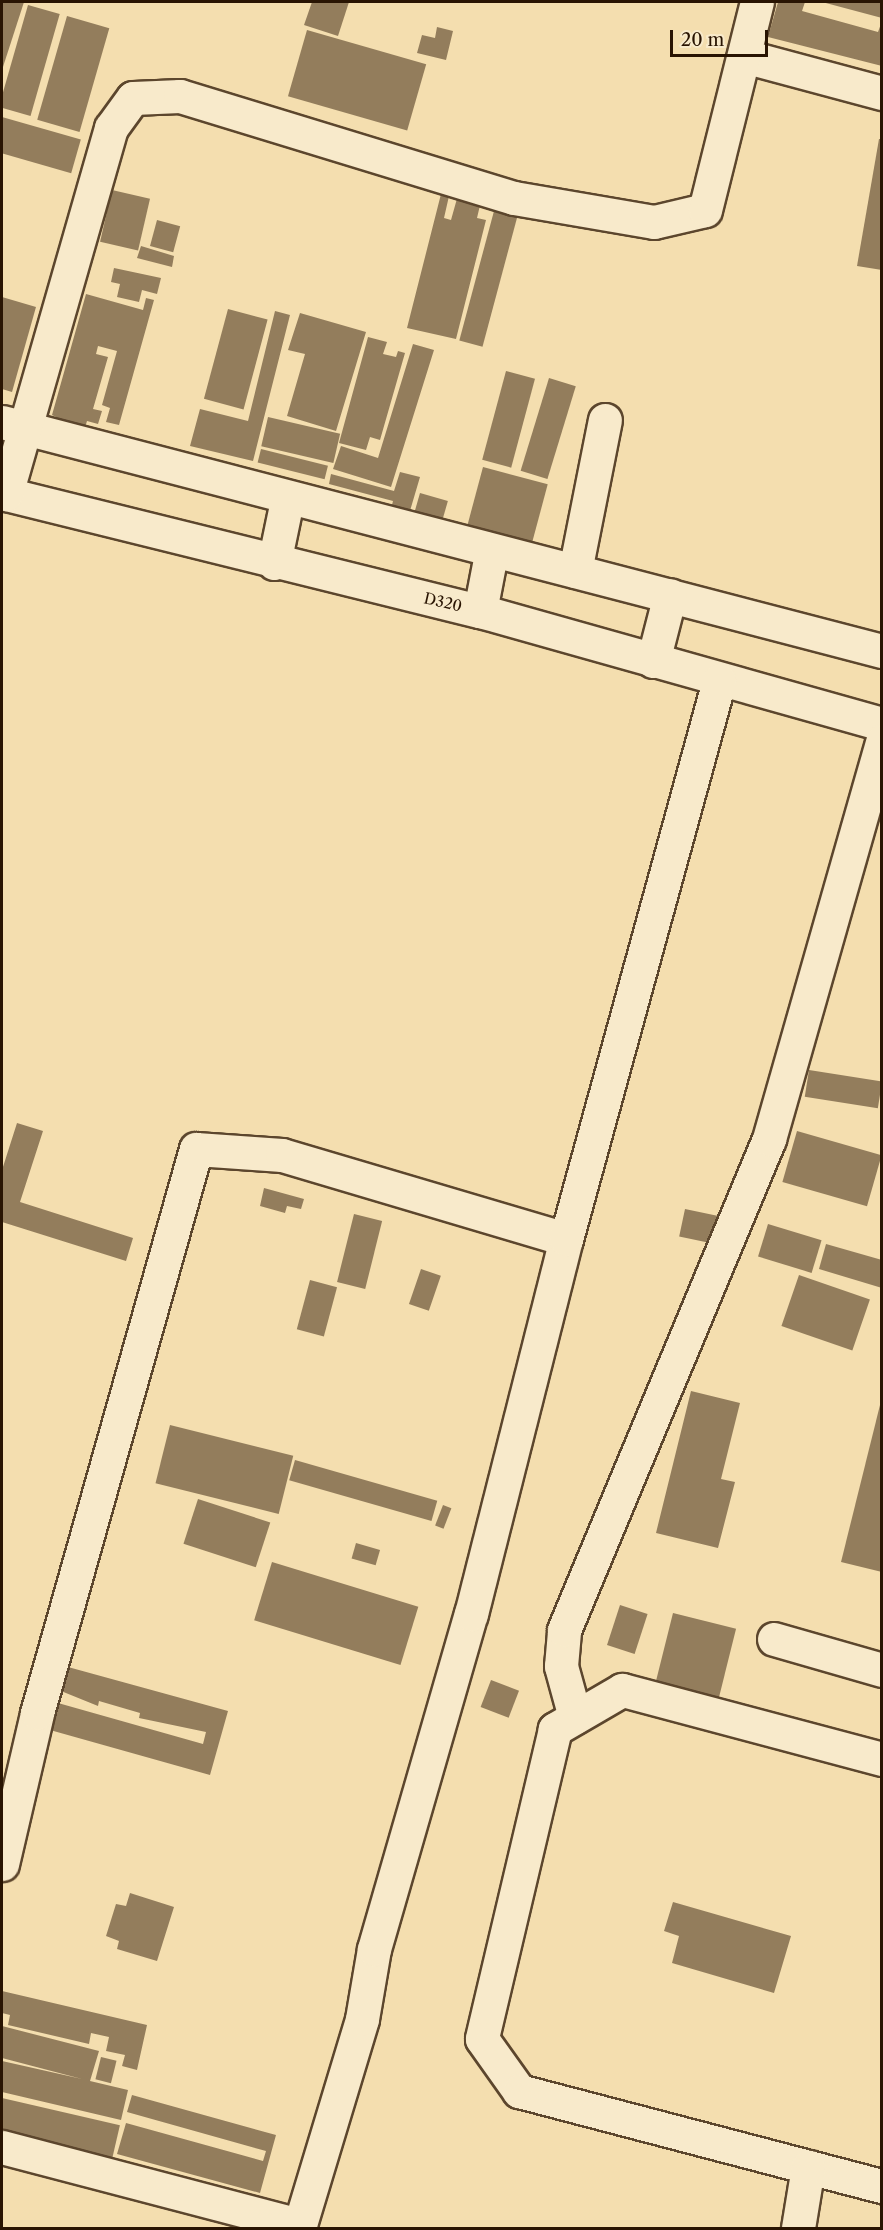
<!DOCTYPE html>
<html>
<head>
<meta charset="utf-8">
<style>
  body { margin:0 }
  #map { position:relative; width:883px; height:2230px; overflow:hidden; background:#f4deaf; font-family:"Libre Caslon Text",serif }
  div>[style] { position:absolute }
  .building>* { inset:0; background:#937d5c; transform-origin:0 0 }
  .roads { filter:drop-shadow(2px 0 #5c462d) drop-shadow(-2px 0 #5c462d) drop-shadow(0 2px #5c462d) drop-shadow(0 -2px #5c462d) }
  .minor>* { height:33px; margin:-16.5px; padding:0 16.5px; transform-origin:16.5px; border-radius:16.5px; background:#f8eacb }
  span { translate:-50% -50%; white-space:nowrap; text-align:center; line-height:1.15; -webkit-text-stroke:6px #f8eacb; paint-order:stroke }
  .street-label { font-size:15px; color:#291402 }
  .frame { position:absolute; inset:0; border:3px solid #291402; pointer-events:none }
  .scale { position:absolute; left:670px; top:30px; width:98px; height:27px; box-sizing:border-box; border:3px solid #291402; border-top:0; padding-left:8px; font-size:18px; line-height:21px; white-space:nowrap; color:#291402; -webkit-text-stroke:4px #f8eacb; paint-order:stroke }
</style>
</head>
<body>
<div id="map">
  <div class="building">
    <div style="clip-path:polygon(2px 2px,24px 2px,2px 70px)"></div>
    <div style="clip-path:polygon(312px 2px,349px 2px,338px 36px,304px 25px)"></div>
    <div style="clip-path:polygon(778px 2px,805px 2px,802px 11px,878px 32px,882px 21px,882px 66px,768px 37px)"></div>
    <div style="clip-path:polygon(822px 2px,882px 2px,882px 18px)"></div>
    <div style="left:28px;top:5px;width:33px;height:106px;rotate:16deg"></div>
    <div style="left:67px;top:16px;width:44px;height:108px;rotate:16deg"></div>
    <div style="clip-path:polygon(437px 27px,453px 31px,446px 60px,417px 53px,422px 35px,435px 38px)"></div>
    <div style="left:307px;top:30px;width:124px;height:69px;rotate:16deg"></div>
    <div style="left:2px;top:117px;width:82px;height:35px;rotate:16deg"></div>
    <div style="clip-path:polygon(879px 139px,882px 139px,882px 270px,857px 266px)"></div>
    <div style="left:112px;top:190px;width:39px;height:53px;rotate:13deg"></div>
    <div style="clip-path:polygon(441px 194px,449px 196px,444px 218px,451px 220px,458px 195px,481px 201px,477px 218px,486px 220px,456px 339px,407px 328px)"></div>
    <div style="left:494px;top:211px;width:24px;height:134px;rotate:15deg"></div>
    <div style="left:157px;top:220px;width:24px;height:27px;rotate:15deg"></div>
    <div style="clip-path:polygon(141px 246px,174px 256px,172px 267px,137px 258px)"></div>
    <div style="clip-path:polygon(114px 268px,161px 278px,157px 294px,142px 290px,139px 302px,117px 297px,120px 284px,111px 282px)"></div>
    <div style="clip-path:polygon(86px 294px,143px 310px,146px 298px,154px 300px,119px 425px,106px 422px,110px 408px,102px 405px,117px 351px,98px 346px,96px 354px,108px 357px,93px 409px,102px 411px,98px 424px,87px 421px,84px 431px,52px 415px)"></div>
    <div style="clip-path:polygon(2px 297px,36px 307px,12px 392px,2px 389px)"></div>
    <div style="left:228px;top:309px;width:41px;height:93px;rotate:15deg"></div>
    <div style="clip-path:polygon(275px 311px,290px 315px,253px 461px,190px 446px,200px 409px,248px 421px)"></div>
    <div style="clip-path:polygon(300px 313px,366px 332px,336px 431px,287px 416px,305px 354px,288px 350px)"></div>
    <div style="clip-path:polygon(368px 337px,387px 342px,383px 354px,396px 357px,398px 351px,405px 353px,380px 440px,370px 437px,366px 450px,339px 443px)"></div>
    <div style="clip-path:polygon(413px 344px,434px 350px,391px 487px,333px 469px,341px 446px,378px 458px)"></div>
    <div style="left:506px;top:371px;width:30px;height:92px;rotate:15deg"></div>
    <div style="left:549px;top:378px;width:28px;height:97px;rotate:17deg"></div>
    <div style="left:268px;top:417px;width:74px;height:30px;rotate:13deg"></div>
    <div style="left:261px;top:449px;width:69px;height:14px;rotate:14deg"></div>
    <div style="left:483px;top:467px;width:67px;height:62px;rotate:15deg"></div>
    <div style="clip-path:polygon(400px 472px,420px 477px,407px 521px,389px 517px,393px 501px,329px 484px,331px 474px,394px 491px)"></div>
    <div style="left:420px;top:493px;width:29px;height:23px;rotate:16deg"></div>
    <div style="left:809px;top:1070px;width:74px;height:27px;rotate:9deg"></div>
    <div style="clip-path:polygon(17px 1123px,43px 1131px,20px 1202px,133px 1238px,126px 1261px,2px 1222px,2px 1170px)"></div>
    <div style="left:797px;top:1131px;width:88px;height:53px;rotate:16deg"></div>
    <div style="clip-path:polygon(264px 1188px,304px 1199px,301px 1209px,287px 1206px,285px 1213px,260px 1206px)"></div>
    <div style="left:685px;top:1209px;width:39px;height:28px;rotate:12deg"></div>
    <div style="left:354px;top:1214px;width:29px;height:70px;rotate:14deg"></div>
    <div style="left:768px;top:1224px;width:56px;height:34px;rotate:17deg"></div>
    <div style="clip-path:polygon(826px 1244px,882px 1260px,882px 1288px,819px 1269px)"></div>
    <div style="left:421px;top:1269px;width:21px;height:37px;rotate:19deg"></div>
    <div style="left:799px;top:1275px;width:75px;height:54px;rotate:19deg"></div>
    <div style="left:310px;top:1280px;width:28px;height:51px;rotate:15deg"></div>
    <div style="clip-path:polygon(691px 1391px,740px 1403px,721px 1479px,735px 1482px,718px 1548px,656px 1533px)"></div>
    <div style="clip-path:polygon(881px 1401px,882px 1401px,882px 1572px,841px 1562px)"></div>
    <div style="left:170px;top:1425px;width:127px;height:60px;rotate:14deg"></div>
    <div style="left:295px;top:1460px;width:148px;height:21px;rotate:16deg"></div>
    <div style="left:198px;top:1499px;width:76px;height:47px;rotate:18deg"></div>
    <div style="left:443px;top:1505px;width:9px;height:22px;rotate:21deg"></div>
    <div style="left:356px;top:1543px;width:25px;height:16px;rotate:16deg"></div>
    <div style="left:272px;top:1562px;width:153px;height:61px;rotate:17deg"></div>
    <div style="left:620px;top:1605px;width:29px;height:42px;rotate:18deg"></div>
    <div style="left:673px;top:1613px;width:65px;height:83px;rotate:14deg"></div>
    <div style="clip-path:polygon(68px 1667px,228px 1711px,210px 1775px,50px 1730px,58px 1703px,203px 1744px,206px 1732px,139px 1718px,140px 1713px,99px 1701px,98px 1706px,61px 1691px)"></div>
    <div style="left:491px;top:1680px;width:30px;height:29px;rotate:21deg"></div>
    <div style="clip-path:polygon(130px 1893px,174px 1907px,157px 1961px,117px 1949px,119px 1941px,106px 1936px,116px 1904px,126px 1906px)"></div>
    <div style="clip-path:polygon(673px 1902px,791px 1936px,774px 1993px,672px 1963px,679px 1936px,664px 1931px)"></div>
    <div style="clip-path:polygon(2px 1991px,147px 2025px,137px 2070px,122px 2066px,125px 2055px,106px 2051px,109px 2037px,91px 2033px,89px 2044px,8px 2025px,10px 2015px,2px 2013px)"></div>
    <div style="clip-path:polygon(2px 2026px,99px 2051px,90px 2081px,128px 2090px,121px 2120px,2px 2092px,2px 2061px,82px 2079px,2px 2058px)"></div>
    <div style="left:101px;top:2057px;width:16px;height:23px;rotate:14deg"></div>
    <div style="clip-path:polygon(132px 2095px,276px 2135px,260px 2193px,117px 2154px,126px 2123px,263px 2161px,266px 2151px,127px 2112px)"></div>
    <div style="left:2px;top:2098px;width:121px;height:36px;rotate:13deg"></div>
  </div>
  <div class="roads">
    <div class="minor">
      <div style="left:744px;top:56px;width:143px;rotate:15deg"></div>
      <div style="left:2px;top:422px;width:909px;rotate:14.59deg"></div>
      <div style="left:2px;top:493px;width:492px;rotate:13.9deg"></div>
      <div style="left:480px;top:611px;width:418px;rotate:15.7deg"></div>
      <div style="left:6px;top:494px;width:381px;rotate:-74deg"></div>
      <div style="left:111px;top:128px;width:37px;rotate:-54deg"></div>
      <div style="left:133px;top:98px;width:47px;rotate:-2.4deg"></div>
      <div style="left:180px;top:96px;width:349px;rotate:17deg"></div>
      <div style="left:514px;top:198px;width:142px;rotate:9.7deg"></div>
      <div style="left:654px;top:222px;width:52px;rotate:-13.2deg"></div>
      <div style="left:705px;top:210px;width:214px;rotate:-76deg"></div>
      <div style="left:274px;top:563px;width:64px;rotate:-78.3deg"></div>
      <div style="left:575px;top:571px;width:154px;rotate:-78.8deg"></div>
      <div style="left:480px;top:611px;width:58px;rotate:-79.1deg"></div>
      <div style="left:653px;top:661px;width:68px;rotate:-75.6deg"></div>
      <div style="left:774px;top:1639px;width:112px;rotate:16deg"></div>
      <div style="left:575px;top:1717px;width:53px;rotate:-105.4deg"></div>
      <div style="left:561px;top:1666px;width:36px;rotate:-85deg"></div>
      <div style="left:564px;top:1630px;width:532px;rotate:-67.34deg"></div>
      <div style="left:769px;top:1139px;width:414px;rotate:-74.1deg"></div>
      <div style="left:882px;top:1759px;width:269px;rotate:-165.1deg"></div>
      <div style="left:622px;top:1690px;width:78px;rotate:149.8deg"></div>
      <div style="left:555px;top:1729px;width:318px;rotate:103.3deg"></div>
      <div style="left:482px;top:2039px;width:64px;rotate:54.6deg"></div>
      <div style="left:519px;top:2091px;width:375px;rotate:14.7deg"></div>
      <div style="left:2px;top:1864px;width:155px;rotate:-76.9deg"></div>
      <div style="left:37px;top:1713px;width:586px;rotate:-74.26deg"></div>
      <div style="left:196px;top:1149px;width:86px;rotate:4deg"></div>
      <div style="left:282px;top:1155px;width:296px;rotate:16.5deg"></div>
      <div style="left:2px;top:2147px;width:308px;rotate:14.7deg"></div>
      <div style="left:299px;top:2228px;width:218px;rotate:-73.2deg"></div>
      <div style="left:362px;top:2019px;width:71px;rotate:-80.3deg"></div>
      <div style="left:374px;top:1949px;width:349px;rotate:-73.9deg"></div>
      <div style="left:471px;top:1614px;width:387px;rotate:-75.8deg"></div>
      <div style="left:566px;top:1239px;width:579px;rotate:-74.67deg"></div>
      <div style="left:798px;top:2228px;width:62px;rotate:-80.7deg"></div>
    </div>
  </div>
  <div class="street-label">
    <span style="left:443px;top:602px;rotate:13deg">D320</span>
  </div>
  <div class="frame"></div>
  <div class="scale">20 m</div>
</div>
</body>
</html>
